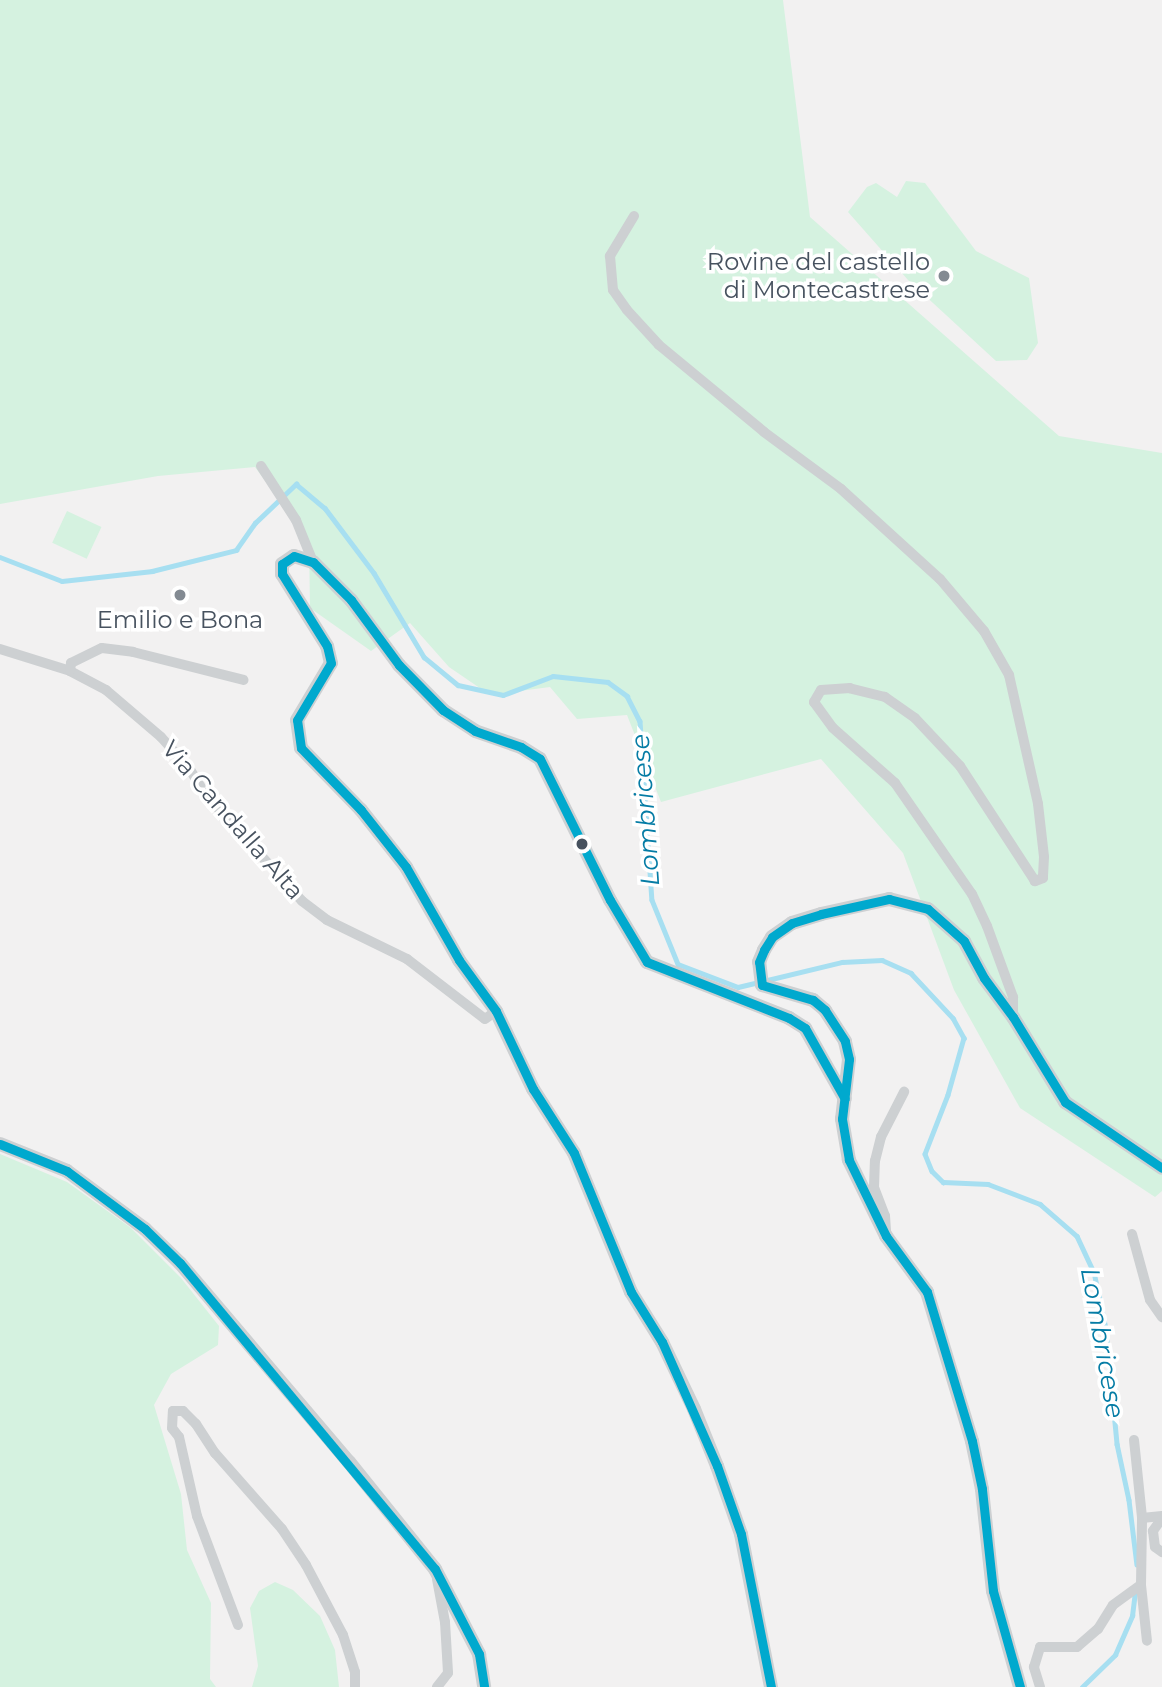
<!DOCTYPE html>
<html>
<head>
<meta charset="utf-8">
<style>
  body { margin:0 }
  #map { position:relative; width:1162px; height:1687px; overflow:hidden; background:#f2f1f1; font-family:Montserrat,sans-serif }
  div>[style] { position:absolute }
  .green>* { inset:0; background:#d5f2e0; transform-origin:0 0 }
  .stream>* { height:4.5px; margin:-2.25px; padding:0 2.25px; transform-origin:2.25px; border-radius:2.25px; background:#a7dff1 }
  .minor>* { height:10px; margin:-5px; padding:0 5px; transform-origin:5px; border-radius:5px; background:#cdd0d2 }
  .tertiary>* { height:14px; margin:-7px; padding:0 7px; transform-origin:7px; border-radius:7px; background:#cdd0d2 }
  .bus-1>* { height:9px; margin:-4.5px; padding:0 4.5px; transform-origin:4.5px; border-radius:4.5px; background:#00a9ce }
  .dots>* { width:19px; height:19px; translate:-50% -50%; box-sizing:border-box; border:4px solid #fff; border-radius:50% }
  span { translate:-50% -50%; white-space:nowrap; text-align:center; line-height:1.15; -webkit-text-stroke:7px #fff; paint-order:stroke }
  .poi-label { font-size:24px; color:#47525f }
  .right { translate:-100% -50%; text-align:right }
  .street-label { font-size:24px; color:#47525f }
  .water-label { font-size:26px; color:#057ca5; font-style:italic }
</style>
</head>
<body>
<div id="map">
  <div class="green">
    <div style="clip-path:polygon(0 0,783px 0,810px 217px,1059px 436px,1162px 453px,1162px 1191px,1155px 1197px,1020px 1108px,954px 990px,903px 853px,821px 759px,661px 802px,627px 715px,577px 719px,550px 687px,490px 695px,449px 667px,410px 623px,371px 651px,310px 608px,309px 540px,255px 467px,158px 476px,0 504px)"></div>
    <div style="clip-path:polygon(906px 181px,925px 183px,976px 251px,1029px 278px,1038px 343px,1027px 360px,996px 361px,908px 280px,848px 212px,867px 187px,876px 183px,897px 197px)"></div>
    <div style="left:67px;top:511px;width:38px;height:35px;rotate:25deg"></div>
    <div style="clip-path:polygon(0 1154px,67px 1182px,131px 1228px,181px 1278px,219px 1326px,218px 1345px,171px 1374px,154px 1405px,181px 1494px,187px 1550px,211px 1603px,210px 1679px,216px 1687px,0 1687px)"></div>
    <div style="clip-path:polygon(275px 1582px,293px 1590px,320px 1616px,335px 1650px,339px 1687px,252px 1687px,258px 1666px,250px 1608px,259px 1591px)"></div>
  </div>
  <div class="stream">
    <div style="left:0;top:557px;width:66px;rotate:21.2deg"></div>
    <div style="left:62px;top:581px;width:91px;rotate:-6.3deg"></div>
    <div style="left:152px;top:571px;width:87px;rotate:-14deg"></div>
    <div style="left:236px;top:550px;width:33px;rotate:-55deg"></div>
    <div style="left:255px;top:523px;width:57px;rotate:-43.6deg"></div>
    <div style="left:296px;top:484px;width:38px;rotate:40deg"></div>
    <div style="left:325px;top:508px;width:81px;rotate:53deg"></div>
    <div style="left:374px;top:573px;width:98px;rotate:59.2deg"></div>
    <div style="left:424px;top:657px;width:44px;rotate:39.5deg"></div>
    <div style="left:458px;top:685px;width:46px;rotate:12.5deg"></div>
    <div style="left:503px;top:695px;width:53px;rotate:-20.8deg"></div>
    <div style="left:553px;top:676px;width:55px;rotate:6.2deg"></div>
    <div style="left:608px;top:682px;width:24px;rotate:36deg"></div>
    <div style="left:627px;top:696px;width:28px;rotate:63deg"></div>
    <div style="left:640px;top:721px;width:179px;rotate:86.2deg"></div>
    <div style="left:652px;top:900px;width:69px;rotate:67.9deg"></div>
    <div style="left:678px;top:964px;width:64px;rotate:21deg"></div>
    <div style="left:738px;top:987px;width:107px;rotate:-13.5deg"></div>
    <div style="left:842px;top:962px;width:40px;rotate:-2.9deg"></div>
    <div style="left:882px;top:960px;width:32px;rotate:24deg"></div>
    <div style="left:911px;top:973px;width:62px;rotate:47deg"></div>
    <div style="left:953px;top:1018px;width:23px;rotate:61deg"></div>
    <div style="left:964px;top:1038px;width:59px;rotate:105.7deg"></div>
    <div style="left:948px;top:1095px;width:63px;rotate:111.3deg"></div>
    <div style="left:925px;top:1154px;width:18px;rotate:68deg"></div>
    <div style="left:932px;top:1171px;width:16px;rotate:45deg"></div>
    <div style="left:943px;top:1182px;width:45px;rotate:2.5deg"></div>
    <div style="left:988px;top:1184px;width:56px;rotate:21deg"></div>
    <div style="left:1040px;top:1204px;width:49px;rotate:40.9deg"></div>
    <div style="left:1077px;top:1236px;width:40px;rotate:65deg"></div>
    <div style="left:1094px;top:1272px;width:58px;rotate:78.1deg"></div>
    <div style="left:1106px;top:1329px;width:116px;rotate:84.5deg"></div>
    <div style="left:1117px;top:1444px;width:57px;rotate:77.9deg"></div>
    <div style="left:1129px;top:1500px;width:65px;rotate:83deg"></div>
    <div style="left:1082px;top:1687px;width:46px;rotate:-44.1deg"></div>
    <div style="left:1115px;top:1655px;width:43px;rotate:-66.4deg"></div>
    <div style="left:1132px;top:1616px;width:25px;rotate:-83deg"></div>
  </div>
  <div class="minor">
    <div style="left:634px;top:216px;width:47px;rotate:121deg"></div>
    <div style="left:610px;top:256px;width:34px;rotate:85deg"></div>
    <div style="left:613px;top:290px;width:24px;rotate:55deg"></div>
    <div style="left:627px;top:310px;width:47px;rotate:47.6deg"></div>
    <div style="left:659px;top:345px;width:136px;rotate:39.6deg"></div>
    <div style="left:764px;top:432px;width:96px;rotate:36.5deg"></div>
    <div style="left:841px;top:489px;width:134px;rotate:42.3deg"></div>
    <div style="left:940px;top:579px;width:68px;rotate:49.8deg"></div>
    <div style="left:984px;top:631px;width:51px;rotate:60.4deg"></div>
    <div style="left:1009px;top:675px;width:132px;rotate:77.3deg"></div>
    <div style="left:1038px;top:804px;width:53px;rotate:83.5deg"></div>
    <div style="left:1044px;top:857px;width:21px;rotate:93deg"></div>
    <div style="left:1043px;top:878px;width:9px;rotate:159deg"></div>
    <div style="left:1035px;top:881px;width:137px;rotate:-123.1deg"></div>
    <div style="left:960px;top:766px;width:66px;rotate:-133.2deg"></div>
    <div style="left:915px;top:718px;width:37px;rotate:-145deg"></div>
    <div style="left:885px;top:697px;width:36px;rotate:-166deg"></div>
    <div style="left:850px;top:688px;width:29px;rotate:176deg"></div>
    <div style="left:821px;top:690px;width:14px;rotate:120deg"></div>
    <div style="left:814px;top:702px;width:32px;rotate:54deg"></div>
    <div style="left:833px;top:728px;width:83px;rotate:41.6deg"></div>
    <div style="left:895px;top:783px;width:135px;rotate:55.3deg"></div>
    <div style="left:972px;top:894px;width:35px;rotate:65deg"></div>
    <div style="left:987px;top:926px;width:76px;rotate:69.9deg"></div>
    <div style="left:1013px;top:997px;width:20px;rotate:90deg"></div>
    <div style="left:261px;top:466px;width:64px;rotate:57.1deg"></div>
    <div style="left:296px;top:520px;width:45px;rotate:68deg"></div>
    <div style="left:0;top:649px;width:73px;rotate:17.4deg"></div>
    <div style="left:70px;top:671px;width:41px;rotate:27.8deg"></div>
    <div style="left:106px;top:690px;width:72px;rotate:40.5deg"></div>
    <div style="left:161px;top:737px;width:42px;rotate:47.9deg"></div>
    <div style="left:189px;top:768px;width:31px;rotate:58deg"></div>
    <div style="left:205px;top:794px;width:144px;rotate:47.8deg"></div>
    <div style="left:302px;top:901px;width:31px;rotate:37deg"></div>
    <div style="left:327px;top:920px;width:89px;rotate:26deg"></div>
    <div style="left:407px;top:959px;width:98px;rotate:37.6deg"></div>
    <div style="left:485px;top:1019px;width:14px;rotate:-36deg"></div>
    <div style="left:70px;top:671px;width:8px;rotate:-83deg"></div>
    <div style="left:71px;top:663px;width:34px;rotate:-26deg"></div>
    <div style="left:102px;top:648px;width:31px;rotate:7deg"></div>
    <div style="left:133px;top:652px;width:114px;rotate:14.2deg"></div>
    <div style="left:886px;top:1230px;width:14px;rotate:-94deg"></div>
    <div style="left:885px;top:1216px;width:31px;rotate:-111deg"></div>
    <div style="left:874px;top:1187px;width:26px;rotate:-88deg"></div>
    <div style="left:875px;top:1161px;width:25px;rotate:-76deg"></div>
    <div style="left:881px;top:1137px;width:51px;rotate:-62.9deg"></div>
    <div style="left:1132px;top:1234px;width:68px;rotate:74.7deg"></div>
    <div style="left:1150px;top:1300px;width:21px;rotate:55deg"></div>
    <div style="left:1134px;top:1440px;width:78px;rotate:84.1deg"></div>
    <div style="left:1162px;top:1518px;width:16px;rotate:125deg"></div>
    <div style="left:1153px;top:1531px;width:16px;rotate:83deg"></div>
    <div style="left:1155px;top:1547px;width:9px;rotate:36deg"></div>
    <div style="left:437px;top:1579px;width:44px;rotate:79.5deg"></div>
    <div style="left:445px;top:1622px;width:51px;rotate:86.6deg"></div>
    <div style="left:448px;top:1673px;width:18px;rotate:128deg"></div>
    <div style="left:1141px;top:1585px;width:56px;rotate:83.9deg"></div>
    <div style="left:238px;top:1625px;width:116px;rotate:-110.6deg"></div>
    <div style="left:197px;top:1516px;width:81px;rotate:-102.8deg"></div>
    <div style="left:179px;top:1437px;width:11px;rotate:-128deg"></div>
    <div style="left:172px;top:1428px;width:17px;rotate:-87deg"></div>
    <div style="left:173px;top:1411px;width:10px"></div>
    <div style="left:183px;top:1411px;width:18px;rotate:45deg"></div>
    <div style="left:196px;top:1424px;width:35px;rotate:57deg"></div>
    <div style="left:215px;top:1453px;width:101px;rotate:48.6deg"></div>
    <div style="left:282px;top:1529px;width:43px;rotate:56.3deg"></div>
    <div style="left:306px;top:1565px;width:79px;rotate:62.1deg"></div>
    <div style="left:343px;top:1635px;width:39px;rotate:72deg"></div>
    <div style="left:355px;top:1672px;width:15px;rotate:90deg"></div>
    <div style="left:1040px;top:1687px;width:21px;rotate:-107deg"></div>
    <div style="left:1034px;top:1667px;width:21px;rotate:-73deg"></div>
    <div style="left:1040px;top:1647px;width:37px"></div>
    <div style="left:1077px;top:1647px;width:28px;rotate:-41deg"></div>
    <div style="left:1098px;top:1629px;width:28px;rotate:-58deg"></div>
    <div style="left:1113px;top:1605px;width:34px;rotate:-36deg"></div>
    <div style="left:1141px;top:1585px;width:67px;rotate:-89.1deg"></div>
    <div style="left:1142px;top:1518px;width:20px;rotate:-6deg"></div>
  </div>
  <div class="tertiary">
    <div style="left:0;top:1144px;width:72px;rotate:21.9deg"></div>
    <div style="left:67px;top:1171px;width:97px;rotate:36.6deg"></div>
    <div style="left:145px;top:1229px;width:49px;rotate:44.2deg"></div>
    <div style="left:180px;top:1263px;width:261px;rotate:49.7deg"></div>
    <div style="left:349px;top:1462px;width:137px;rotate:51.2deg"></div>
    <div style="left:435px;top:1569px;width:96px;rotate:62.6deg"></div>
    <div style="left:479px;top:1654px;width:33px;rotate:81deg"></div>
    <div style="left:771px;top:1687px;width:156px;rotate:-101.1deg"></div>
    <div style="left:741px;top:1534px;width:72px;rotate:-109.4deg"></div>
    <div style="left:717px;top:1466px;width:61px;rotate:-112deg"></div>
    <div style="left:694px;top:1409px;width:74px;rotate:-115.5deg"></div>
    <div style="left:662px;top:1342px;width:59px;rotate:-121.8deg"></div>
    <div style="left:631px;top:1292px;width:150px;rotate:-112.3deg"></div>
    <div style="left:574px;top:1153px;width:76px;rotate:-122.6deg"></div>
    <div style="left:533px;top:1089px;width:86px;rotate:-115.4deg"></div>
    <div style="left:496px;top:1011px;width:63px;rotate:-126deg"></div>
    <div style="left:459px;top:960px;width:107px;rotate:-119.7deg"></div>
    <div style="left:406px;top:867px;width:73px;rotate:-128.3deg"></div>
    <div style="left:361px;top:810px;width:86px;rotate:-134.1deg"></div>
    <div style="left:301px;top:748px;width:28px;rotate:-98deg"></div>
    <div style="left:297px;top:720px;width:66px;rotate:-59.2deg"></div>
    <div style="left:331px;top:663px;width:17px;rotate:-103deg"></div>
    <div style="left:327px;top:646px;width:85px;rotate:-122deg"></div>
    <div style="left:282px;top:574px;width:10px;rotate:-90deg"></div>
    <div style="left:282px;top:564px;width:14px;rotate:-34deg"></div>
    <div style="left:294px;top:556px;width:20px;rotate:18deg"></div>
    <div style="left:313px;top:562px;width:54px;rotate:45deg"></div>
    <div style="left:351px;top:600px;width:81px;rotate:53.6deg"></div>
    <div style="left:399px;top:665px;width:63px;rotate:45.6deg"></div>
    <div style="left:443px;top:710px;width:38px;rotate:33deg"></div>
    <div style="left:475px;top:731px;width:49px;rotate:19.2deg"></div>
    <div style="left:521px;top:747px;width:22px;rotate:32deg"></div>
    <div style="left:540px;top:759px;width:157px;rotate:63.6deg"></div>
    <div style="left:610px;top:900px;width:72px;rotate:59.2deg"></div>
    <div style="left:647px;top:962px;width:153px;rotate:21.5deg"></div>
    <div style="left:789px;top:1018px;width:19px;rotate:32deg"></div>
    <div style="left:805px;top:1028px;width:81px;rotate:60.6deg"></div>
    <div style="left:1020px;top:1687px;width:100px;rotate:-105.7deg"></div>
    <div style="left:993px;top:1591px;width:103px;rotate:-96.2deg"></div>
    <div style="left:982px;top:1489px;width:49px;rotate:-101.8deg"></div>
    <div style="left:972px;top:1441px;width:156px;rotate:-106.8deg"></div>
    <div style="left:927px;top:1292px;width:69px;rotate:-126.2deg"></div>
    <div style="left:886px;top:1236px;width:85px;rotate:-116deg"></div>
    <div style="left:849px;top:1160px;width:42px;rotate:-99.7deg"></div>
    <div style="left:842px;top:1119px;width:60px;rotate:-83.3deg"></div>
    <div style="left:849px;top:1059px;width:18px;rotate:-103deg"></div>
    <div style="left:845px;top:1041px;width:37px;rotate:-123deg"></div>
    <div style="left:825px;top:1010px;width:16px;rotate:-140deg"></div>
    <div style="left:813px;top:1000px;width:53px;rotate:-163.6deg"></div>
    <div style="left:762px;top:985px;width:23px;rotate:-97deg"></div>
    <div style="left:759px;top:962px;width:13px;rotate:-67deg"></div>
    <div style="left:764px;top:950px;width:15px;rotate:-58deg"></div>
    <div style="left:772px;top:937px;width:24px;rotate:-35deg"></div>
    <div style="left:792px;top:923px;width:30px;rotate:-17deg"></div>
    <div style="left:821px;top:914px;width:70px;rotate:-12.4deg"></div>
    <div style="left:889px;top:899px;width:40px;rotate:14.4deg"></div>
    <div style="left:928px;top:909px;width:48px;rotate:41.6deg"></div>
    <div style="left:964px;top:941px;width:42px;rotate:61.6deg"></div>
    <div style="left:984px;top:978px;width:49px;rotate:53.4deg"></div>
    <div style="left:1013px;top:1017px;width:100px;rotate:58.5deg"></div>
    <div style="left:1065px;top:1102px;width:117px;rotate:34.2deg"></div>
  </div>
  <div class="bus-1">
    <div style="left:0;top:1144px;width:72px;rotate:21.9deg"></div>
    <div style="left:67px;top:1171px;width:97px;rotate:36.6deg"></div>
    <div style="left:145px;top:1229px;width:49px;rotate:44.2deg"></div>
    <div style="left:180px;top:1263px;width:398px;rotate:50.2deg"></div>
    <div style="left:435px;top:1569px;width:96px;rotate:62.6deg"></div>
    <div style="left:479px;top:1654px;width:33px;rotate:81deg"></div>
    <div style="left:771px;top:1687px;width:156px;rotate:-101.1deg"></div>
    <div style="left:741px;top:1534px;width:72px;rotate:-109.4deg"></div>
    <div style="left:717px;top:1466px;width:136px;rotate:-113.9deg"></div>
    <div style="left:662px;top:1342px;width:59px;rotate:-121.8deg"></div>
    <div style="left:631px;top:1292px;width:150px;rotate:-112.3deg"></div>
    <div style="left:574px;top:1153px;width:76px;rotate:-122.6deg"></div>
    <div style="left:533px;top:1089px;width:86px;rotate:-115.4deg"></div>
    <div style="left:496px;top:1011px;width:63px;rotate:-126deg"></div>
    <div style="left:459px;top:960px;width:107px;rotate:-119.7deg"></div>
    <div style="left:406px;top:867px;width:73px;rotate:-128.3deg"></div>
    <div style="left:361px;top:810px;width:86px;rotate:-134.1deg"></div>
    <div style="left:301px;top:748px;width:28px;rotate:-98deg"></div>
    <div style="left:297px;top:720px;width:66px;rotate:-59.2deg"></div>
    <div style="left:331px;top:663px;width:17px;rotate:-103deg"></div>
    <div style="left:327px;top:646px;width:85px;rotate:-122deg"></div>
    <div style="left:282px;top:574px;width:10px;rotate:-90deg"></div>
    <div style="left:282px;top:564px;width:14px;rotate:-34deg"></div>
    <div style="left:294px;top:556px;width:20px;rotate:18deg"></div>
    <div style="left:313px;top:562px;width:54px;rotate:45deg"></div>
    <div style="left:351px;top:600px;width:81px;rotate:53.6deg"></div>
    <div style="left:399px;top:665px;width:63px;rotate:45.6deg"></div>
    <div style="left:443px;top:710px;width:38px;rotate:33deg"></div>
    <div style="left:475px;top:731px;width:49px;rotate:19.2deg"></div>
    <div style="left:521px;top:747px;width:22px;rotate:32deg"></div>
    <div style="left:540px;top:759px;width:157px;rotate:63.6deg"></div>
    <div style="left:610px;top:900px;width:72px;rotate:59.2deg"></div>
    <div style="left:647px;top:962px;width:153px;rotate:21.5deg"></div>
    <div style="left:789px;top:1018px;width:19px;rotate:32deg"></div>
    <div style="left:805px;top:1028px;width:81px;rotate:60.6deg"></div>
    <div style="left:1020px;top:1687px;width:100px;rotate:-105.7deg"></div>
    <div style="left:993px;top:1591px;width:103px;rotate:-96.2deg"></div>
    <div style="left:982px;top:1489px;width:49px;rotate:-101.8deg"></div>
    <div style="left:972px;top:1441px;width:156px;rotate:-106.8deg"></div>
    <div style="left:927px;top:1292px;width:69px;rotate:-126.2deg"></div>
    <div style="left:886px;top:1236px;width:85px;rotate:-116deg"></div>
    <div style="left:849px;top:1160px;width:42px;rotate:-99.7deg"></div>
    <div style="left:842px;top:1119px;width:60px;rotate:-83.3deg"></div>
    <div style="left:849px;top:1059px;width:18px;rotate:-103deg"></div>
    <div style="left:845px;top:1041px;width:37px;rotate:-123deg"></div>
    <div style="left:825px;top:1010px;width:16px;rotate:-140deg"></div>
    <div style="left:813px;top:1000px;width:53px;rotate:-163.6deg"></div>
    <div style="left:762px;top:985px;width:23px;rotate:-97deg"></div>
    <div style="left:759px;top:962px;width:13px;rotate:-67deg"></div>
    <div style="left:764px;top:950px;width:15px;rotate:-58deg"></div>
    <div style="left:772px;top:937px;width:24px;rotate:-35deg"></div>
    <div style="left:792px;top:923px;width:30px;rotate:-17deg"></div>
    <div style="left:821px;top:914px;width:70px;rotate:-12.4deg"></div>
    <div style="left:889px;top:899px;width:40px;rotate:14.4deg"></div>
    <div style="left:928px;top:909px;width:48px;rotate:41.6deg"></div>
    <div style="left:964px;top:941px;width:42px;rotate:61.6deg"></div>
    <div style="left:984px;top:978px;width:49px;rotate:53.4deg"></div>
    <div style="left:1013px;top:1017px;width:100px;rotate:58.5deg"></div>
    <div style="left:1065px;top:1102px;width:117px;rotate:34.2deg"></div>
  </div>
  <div class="dots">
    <div style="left:944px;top:276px;background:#838a92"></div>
    <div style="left:180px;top:595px;background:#838a92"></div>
    <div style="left:582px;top:844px;background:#47525f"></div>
  </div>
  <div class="poi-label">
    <span class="right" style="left:930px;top:276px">Rovine del castello<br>di Montecastrese</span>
    <span style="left:180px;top:620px">Emilio e Bona</span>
  </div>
  <div class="street-label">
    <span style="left:233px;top:820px;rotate:49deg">Via Candalla Alta</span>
  </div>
  <div class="water-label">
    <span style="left:646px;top:810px;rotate:-94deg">Lombricese</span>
    <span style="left:1102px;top:1343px;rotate:80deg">Lombricese</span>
  </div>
</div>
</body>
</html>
